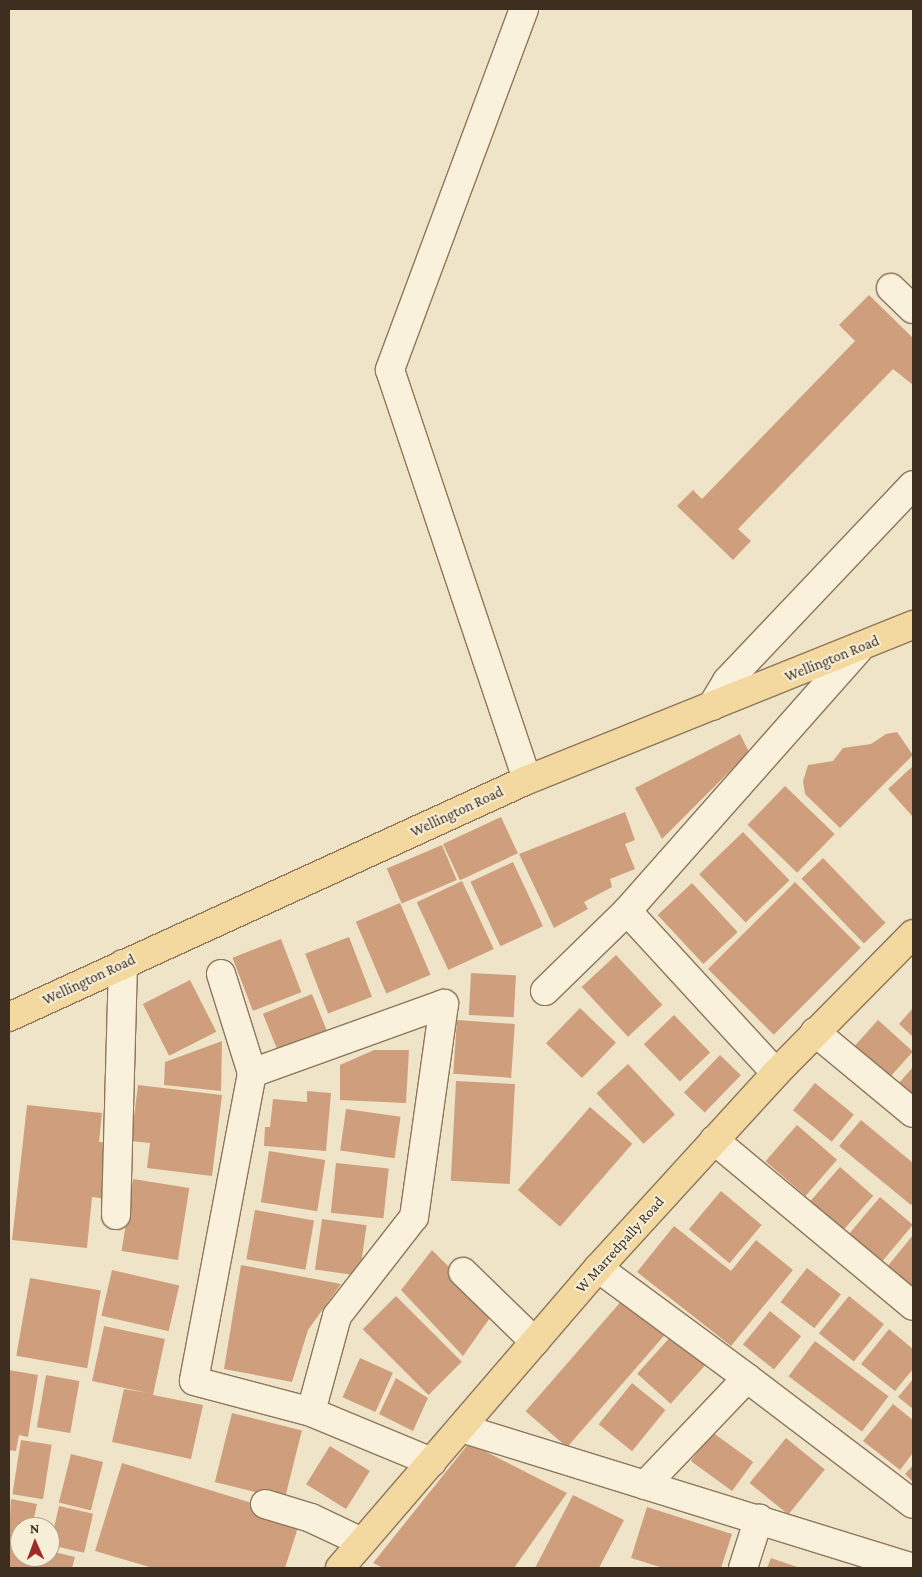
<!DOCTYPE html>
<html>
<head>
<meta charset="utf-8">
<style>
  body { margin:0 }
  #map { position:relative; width:922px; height:1577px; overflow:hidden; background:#f0e4c8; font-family:"Crimson Pro",serif }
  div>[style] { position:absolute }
  .building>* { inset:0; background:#cf9f7d; transform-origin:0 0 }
  .roads { filter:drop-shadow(1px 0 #8d765c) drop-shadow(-1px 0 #8d765c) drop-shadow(0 1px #8d765c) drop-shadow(0 -1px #8d765c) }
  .minor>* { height:28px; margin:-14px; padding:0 14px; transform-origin:14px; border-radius:14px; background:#faf1dc }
  .major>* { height:28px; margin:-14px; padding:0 14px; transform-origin:14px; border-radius:14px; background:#f3d9a0 }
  span { translate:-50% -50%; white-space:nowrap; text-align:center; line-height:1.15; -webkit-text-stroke:4px #f7eed8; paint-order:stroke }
  .street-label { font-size:15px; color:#3d2e20 }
  .frame { position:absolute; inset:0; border:10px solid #3d2e20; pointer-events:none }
  .north { position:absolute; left:10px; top:1517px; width:50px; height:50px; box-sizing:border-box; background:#f7eed8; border:1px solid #ada18e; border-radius:50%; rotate:358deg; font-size:14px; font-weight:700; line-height:20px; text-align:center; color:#3d2e20 }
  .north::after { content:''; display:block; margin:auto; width:18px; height:22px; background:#9e2a2b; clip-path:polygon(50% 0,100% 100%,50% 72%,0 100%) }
</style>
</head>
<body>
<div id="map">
  <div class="building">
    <div style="clip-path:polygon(869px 295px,913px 338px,913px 385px,893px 369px,738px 529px,751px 541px,733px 560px,677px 506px,693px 490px,702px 499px,855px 341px,839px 325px)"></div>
    <div style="clip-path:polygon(897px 732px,913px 755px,840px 828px,805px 794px,803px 781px,808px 765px,833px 761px,843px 748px,871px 744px,886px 734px)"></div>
    <div style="clip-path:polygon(740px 734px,749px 752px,662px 839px,635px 788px)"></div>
    <div style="clip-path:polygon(913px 766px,913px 817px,888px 789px)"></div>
    <div style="left:785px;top:786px;width:69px;height:54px;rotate:44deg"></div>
    <div style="clip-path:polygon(625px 812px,635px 840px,625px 844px,635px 869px,610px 879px,612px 887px,584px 902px,588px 909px,554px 928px,519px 854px)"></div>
    <div style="left:501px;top:817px;width:40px;height:64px;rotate:65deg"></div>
    <div style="left:743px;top:832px;width:67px;height:61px;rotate:46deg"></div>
    <div style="left:442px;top:845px;width:38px;height:60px;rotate:67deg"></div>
    <div style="left:823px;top:858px;width:90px;height:30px;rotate:46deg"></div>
    <div style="left:513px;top:862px;width:71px;height:47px;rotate:65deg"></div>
    <div style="left:462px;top:881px;width:75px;height:50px;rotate:65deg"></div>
    <div style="left:795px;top:882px;width:93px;height:123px;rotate:45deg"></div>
    <div style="left:692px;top:883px;width:67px;height:47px;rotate:47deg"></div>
    <div style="left:400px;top:903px;width:78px;height:48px;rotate:67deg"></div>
    <div style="left:349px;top:937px;width:64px;height:47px;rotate:69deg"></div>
    <div style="left:281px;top:939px;width:57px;height:52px;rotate:69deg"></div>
    <div style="left:616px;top:955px;width:68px;height:47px;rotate:47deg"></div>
    <div style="left:471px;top:973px;width:45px;height:42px;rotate:3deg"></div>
    <div style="left:190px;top:980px;width:58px;height:53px;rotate:63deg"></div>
    <div style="left:312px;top:994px;width:40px;height:53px;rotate:68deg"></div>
    <div style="left:580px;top:1008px;width:50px;height:49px;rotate:44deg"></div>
    <div style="clip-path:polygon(913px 1008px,913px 1037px,899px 1024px)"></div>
    <div style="left:674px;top:1015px;width:52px;height:42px;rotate:46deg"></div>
    <div style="left:457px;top:1020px;width:58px;height:54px;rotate:4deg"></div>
    <div style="left:878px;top:1020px;width:47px;height:42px;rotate:42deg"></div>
    <div style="clip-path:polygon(222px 1041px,221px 1091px,164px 1085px,165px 1062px)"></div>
    <div style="clip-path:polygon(374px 1050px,409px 1050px,406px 1103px,340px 1100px,340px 1065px)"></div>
    <div style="left:720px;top:1055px;width:29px;height:52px;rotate:44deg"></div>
    <div style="left:628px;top:1064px;width:69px;height:43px;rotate:47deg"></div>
    <div style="clip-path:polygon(913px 1067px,913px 1098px,898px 1084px)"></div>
    <div style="left:456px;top:1081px;width:59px;height:100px;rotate:3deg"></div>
    <div style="left:815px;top:1083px;width:50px;height:35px;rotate:39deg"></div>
    <div style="clip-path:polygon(138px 1085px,222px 1095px,212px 1176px,147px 1168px,150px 1143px,131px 1141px)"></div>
    <div style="clip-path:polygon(307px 1091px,331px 1093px,326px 1151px,264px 1146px,265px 1127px,270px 1127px,273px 1099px,307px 1102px)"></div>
    <div style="clip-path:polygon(27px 1105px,102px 1113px,99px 1142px,115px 1143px,108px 1199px,92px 1197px,87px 1248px,12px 1240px)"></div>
    <div style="left:590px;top:1107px;width:56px;height:110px;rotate:41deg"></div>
    <div style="left:346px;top:1109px;width:55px;height:42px;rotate:8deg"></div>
    <div style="clip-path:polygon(861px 1120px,913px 1163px,913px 1202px,911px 1205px,839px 1146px)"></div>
    <div style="left:797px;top:1125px;width:53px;height:48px;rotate:41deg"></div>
    <div style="left:269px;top:1151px;width:57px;height:52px;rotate:9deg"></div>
    <div style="left:336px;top:1163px;width:53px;height:50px;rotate:6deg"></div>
    <div style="left:840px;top:1167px;width:44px;height:48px;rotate:41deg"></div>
    <div style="left:133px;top:1179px;width:57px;height:73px;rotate:9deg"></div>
    <div style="left:721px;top:1191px;width:53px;height:50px;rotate:40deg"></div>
    <div style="left:880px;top:1197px;width:43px;height:48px;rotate:40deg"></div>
    <div style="left:255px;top:1210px;width:60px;height:50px;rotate:10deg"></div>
    <div style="left:322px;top:1219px;width:45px;height:51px;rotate:8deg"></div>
    <div style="clip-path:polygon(674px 1226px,731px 1271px,756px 1240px,793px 1270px,731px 1346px,637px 1272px)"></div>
    <div style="clip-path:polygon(913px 1235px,913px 1289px,887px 1267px)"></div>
    <div style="clip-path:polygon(432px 1250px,494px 1312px,463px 1356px,401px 1290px)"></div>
    <div style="clip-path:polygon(241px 1265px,341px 1284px,308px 1330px,292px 1382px,224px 1369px)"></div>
    <div style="left:807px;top:1268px;width:43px;height:43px;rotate:38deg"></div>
    <div style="left:112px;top:1270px;width:69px;height:47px;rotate:13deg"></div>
    <div style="left:30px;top:1278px;width:72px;height:79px;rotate:10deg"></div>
    <div style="left:396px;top:1296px;width:93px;height:47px;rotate:45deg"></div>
    <div style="left:849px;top:1296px;width:45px;height:48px;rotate:39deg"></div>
    <div style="left:624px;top:1298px;width:55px;height:150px;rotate:41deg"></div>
    <div style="left:770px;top:1311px;width:40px;height:43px;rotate:39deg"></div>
    <div style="clip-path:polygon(104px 1326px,165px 1339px,153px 1395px,203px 1405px,191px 1459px,112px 1442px,124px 1389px,148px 1393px,92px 1381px)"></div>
    <div style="clip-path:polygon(889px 1329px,913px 1349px,913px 1369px,895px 1391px,861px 1364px)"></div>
    <div style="left:672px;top:1335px;width:45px;height:52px;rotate:42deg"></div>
    <div style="left:815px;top:1341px;width:92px;height:44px;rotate:37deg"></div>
    <div style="left:360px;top:1358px;width:36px;height:43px;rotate:24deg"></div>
    <div style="clip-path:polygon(9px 1370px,38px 1375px,28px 1437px,19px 1435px,16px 1451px,9px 1450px)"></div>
    <div style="left:46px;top:1375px;width:34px;height:53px;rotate:10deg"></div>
    <div style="clip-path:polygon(396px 1378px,428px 1398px,413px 1431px,379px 1414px)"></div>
    <div style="clip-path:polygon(913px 1379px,913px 1409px,898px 1397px)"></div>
    <div style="left:632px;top:1383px;width:43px;height:53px;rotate:39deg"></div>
    <div style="clip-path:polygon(893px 1404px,913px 1420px,913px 1453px,900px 1470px,863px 1441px)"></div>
    <div style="left:232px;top:1413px;width:72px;height:71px;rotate:14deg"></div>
    <div style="left:712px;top:1432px;width:51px;height:36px;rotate:36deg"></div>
    <div style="left:786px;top:1438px;width:50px;height:58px;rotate:39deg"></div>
    <div style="left:21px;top:1440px;width:31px;height:55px;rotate:9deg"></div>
    <div style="clip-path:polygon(469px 1443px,567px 1493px,514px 1568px,383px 1568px,373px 1563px)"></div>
    <div style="left:330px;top:1446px;width:47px;height:45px;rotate:32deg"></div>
    <div style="left:71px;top:1454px;width:33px;height:50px;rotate:14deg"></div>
    <div style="clip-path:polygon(122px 1463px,301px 1518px,285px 1568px,153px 1568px,95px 1551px)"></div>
    <div style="clip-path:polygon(913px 1465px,913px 1482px,905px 1474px)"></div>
    <div style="clip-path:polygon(573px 1495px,624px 1520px,599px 1568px,535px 1568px)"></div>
    <div style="clip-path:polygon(11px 1499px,37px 1504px,32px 1527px,20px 1527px,20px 1539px,9px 1537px)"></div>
    <div style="left:59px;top:1506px;width:35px;height:40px;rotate:13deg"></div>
    <div style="clip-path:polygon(647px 1507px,732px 1534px,721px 1568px,663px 1568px,631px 1558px)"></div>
    <div style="clip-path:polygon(9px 1541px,20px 1544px,20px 1557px,50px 1557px,50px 1551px,75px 1557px,72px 1568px,9px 1568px)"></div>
    <div style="clip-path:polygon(771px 1558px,800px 1568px,767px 1568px)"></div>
  </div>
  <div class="roads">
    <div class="minor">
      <div style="left:524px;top:9px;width:385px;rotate:110.4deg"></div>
      <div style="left:390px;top:370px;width:432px;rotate:71.5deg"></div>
      <div style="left:891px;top:288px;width:30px;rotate:44deg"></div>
      <div style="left:712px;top:706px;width:29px;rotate:-59deg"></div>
      <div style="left:727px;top:681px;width:270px;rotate:-46.5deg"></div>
      <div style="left:627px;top:911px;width:349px;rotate:-48.5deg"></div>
      <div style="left:221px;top:974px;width:104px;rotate:72.6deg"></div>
      <div style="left:252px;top:1073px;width:313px;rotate:100.7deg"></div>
      <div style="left:194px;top:1381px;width:121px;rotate:14.8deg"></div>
      <div style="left:311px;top:1412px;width:131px;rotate:22.5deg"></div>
      <div style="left:545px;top:991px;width:115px;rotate:-44.3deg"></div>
      <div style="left:627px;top:911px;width:220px;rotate:47.4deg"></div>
      <div style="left:815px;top:1032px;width:127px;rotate:39.6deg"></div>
      <div style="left:252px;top:1073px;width:204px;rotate:-19.8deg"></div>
      <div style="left:444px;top:1004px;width:215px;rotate:98deg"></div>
      <div style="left:414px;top:1217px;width:125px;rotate:127.9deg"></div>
      <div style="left:337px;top:1316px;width:99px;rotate:105.2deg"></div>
      <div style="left:714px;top:1140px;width:259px;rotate:39.8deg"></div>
      <div style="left:116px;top:1215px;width:251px;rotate:-88.4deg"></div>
      <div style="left:598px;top:1268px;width:185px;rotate:36.4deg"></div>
      <div style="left:747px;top:1378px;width:148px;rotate:133.6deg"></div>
      <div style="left:463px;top:1272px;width:100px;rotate:44.2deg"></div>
      <div style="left:747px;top:1378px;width:208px;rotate:37.2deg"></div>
      <div style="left:461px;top:1428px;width:473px;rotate:17.2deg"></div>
      <div style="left:265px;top:1504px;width:48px;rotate:16.9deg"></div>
      <div style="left:311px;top:1518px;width:56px;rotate:25.2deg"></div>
      <div style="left:743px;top:1568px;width:52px;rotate:-72.3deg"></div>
    </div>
    <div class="major">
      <div style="left:9px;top:1017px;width:570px;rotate:-24.59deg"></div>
      <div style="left:527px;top:780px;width:416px;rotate:-21.9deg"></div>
      <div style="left:340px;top:1568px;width:396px;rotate:-49.3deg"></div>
      <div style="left:598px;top:1268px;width:264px;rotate:-47.6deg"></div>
      <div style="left:776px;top:1073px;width:195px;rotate:-45.4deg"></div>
    </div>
  </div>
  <div class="street-label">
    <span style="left:832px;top:659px;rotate:-22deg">Wellington Road</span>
    <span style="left:457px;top:812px;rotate:-25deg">Wellington Road</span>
    <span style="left:89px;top:980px;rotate:-25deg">Wellington Road</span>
    <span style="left:620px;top:1245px;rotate:-48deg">W Marredpally Road</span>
  </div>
  <div class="frame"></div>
  <div class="north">N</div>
</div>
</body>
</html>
